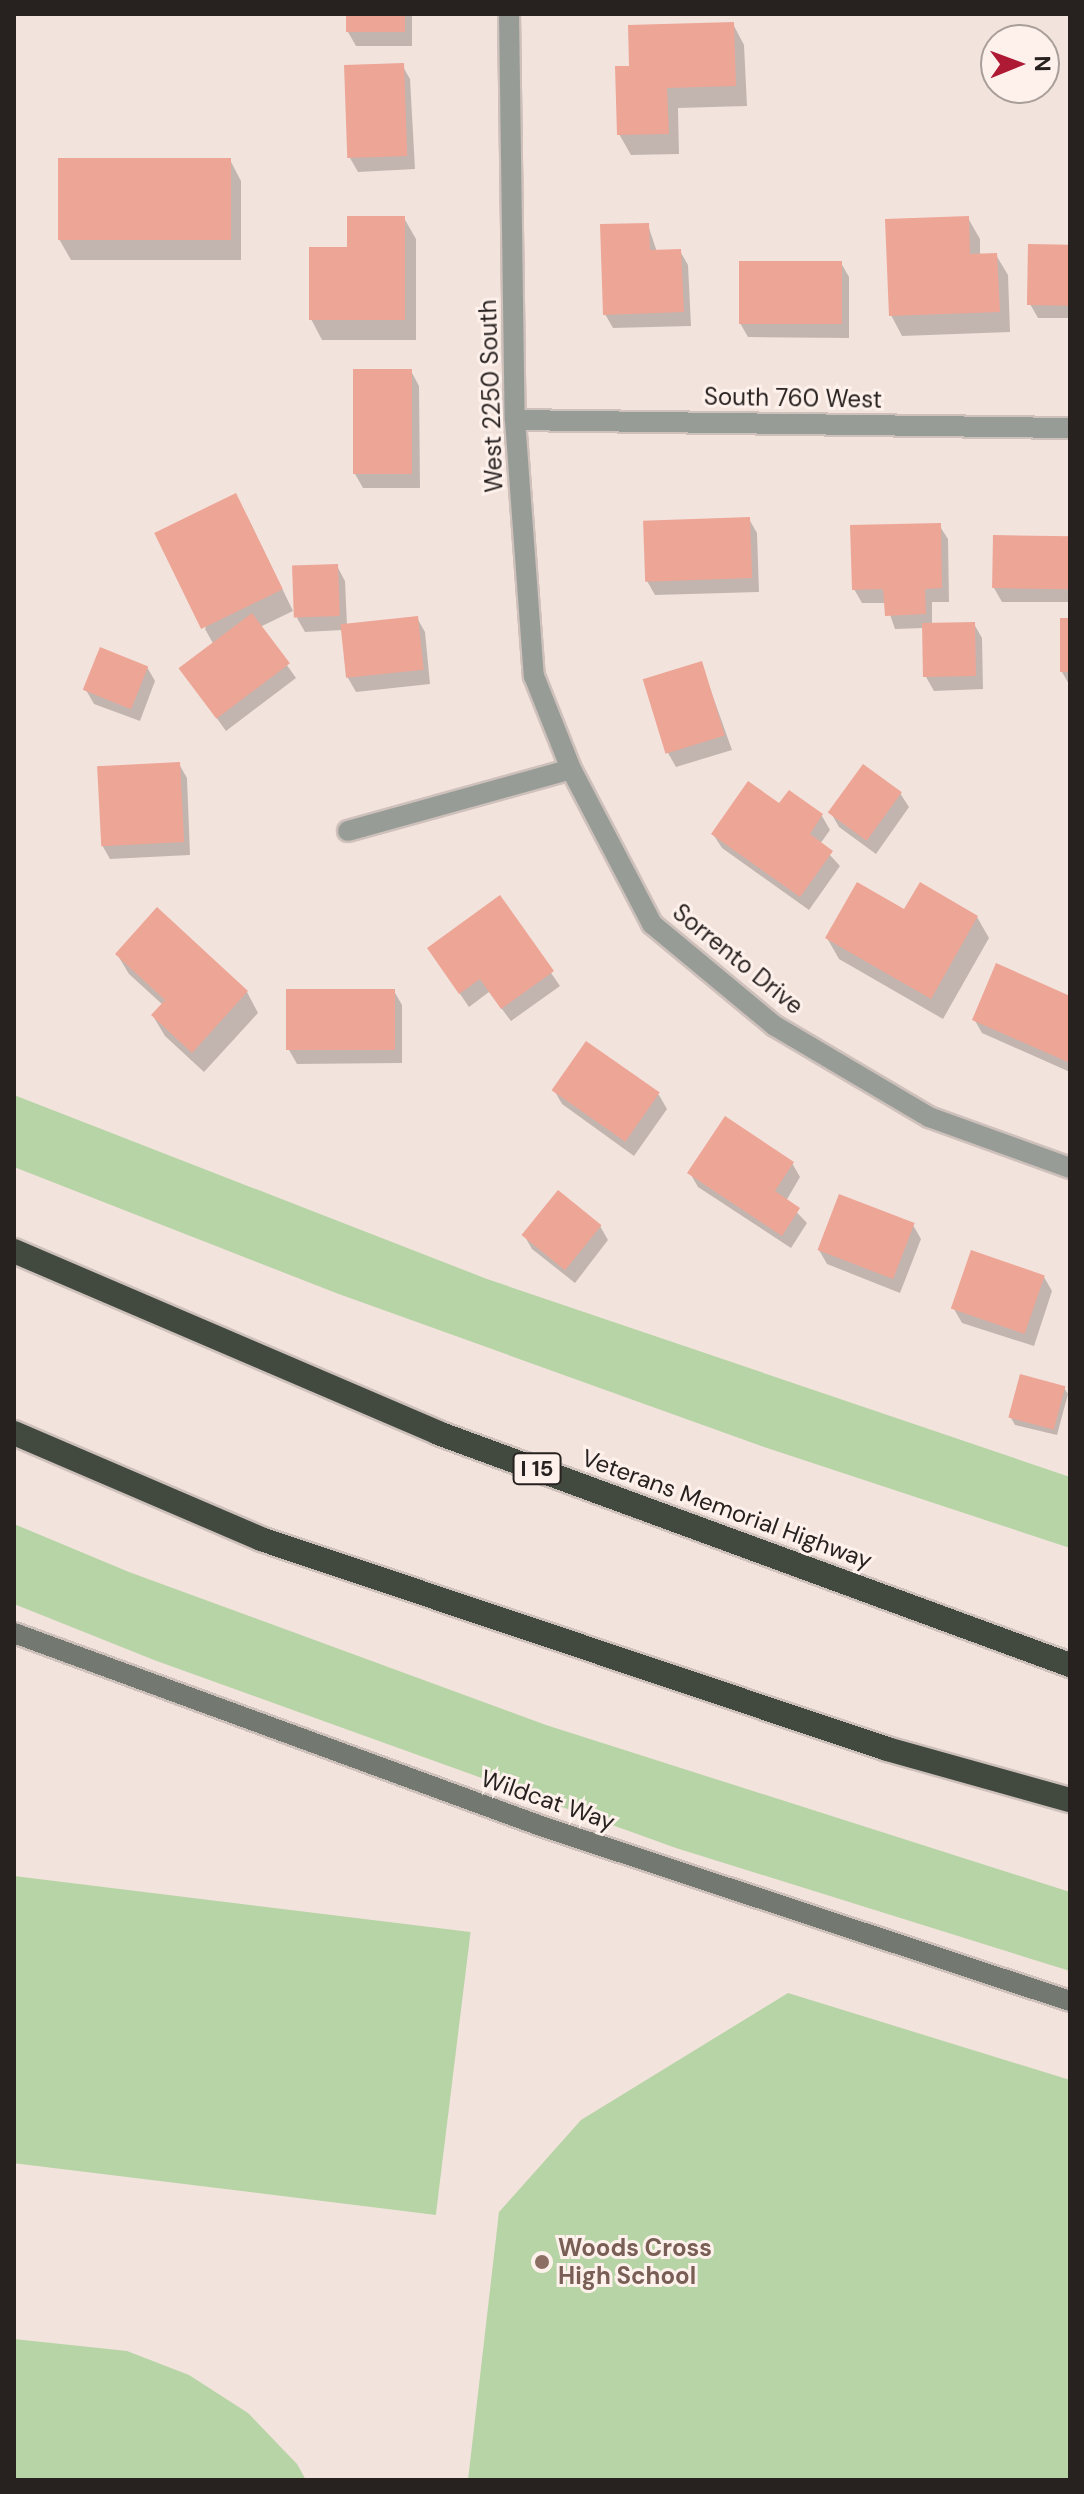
<!DOCTYPE html>
<html>
<head>
<meta charset="utf-8">
<style>
  body { margin:0 }
  #map { position:relative; width:1084px; height:2494px; overflow:hidden; background:#f3e3dd; font-family:"DM Sans",sans-serif }
  div>[style] { position:absolute }
  .green>* { inset:0; background:#b7d4a6; transform-origin:0 0 }
  .shadow>* { inset:0; background:#0003 }
  .building>* { inset:0; background:#eda596; transform-origin:0 0 }
  .roads { filter:drop-shadow(2px 0 #cec0bb) drop-shadow(-2px 0 #cec0bb) drop-shadow(0 2px #cec0bb) drop-shadow(0 -2px #cec0bb) }
  .street>* { height:20px; margin:-10px; padding:0 10px; transform-origin:10px; border-radius:10px; background:#989c97 }
  .secondary>* { height:20px; margin:-10px; padding:0 10px; transform-origin:10px; border-radius:10px; background:#737971 }
  .highway>* { height:24px; margin:-12px; padding:0 12px; transform-origin:12px; border-radius:12px; background:#424a40 }
  .dots>* { width:22px; height:22px; translate:-50% -50%; box-sizing:border-box; border:4px solid #fef1ec; border-radius:50% }
  span { translate:-50% -50%; white-space:nowrap; text-align:center; line-height:1.15; -webkit-text-stroke:6px #fef1ec; paint-order:stroke }
  .shield-label span { padding:2px 6px; background:#fef1ec; border:2px solid; border-radius:6px; -webkit-text-stroke-width:0 }
  .shield-label { font-size:22px; color:#27211f; font-weight:700 }
  .street-label { font-size:24px; color:#27211f }
  .education-label { font-size:24px; color:#785e54; font-weight:700 }
  .left { translate:0 -50%; text-align:left }
  .frame { position:absolute; inset:0; border:16px solid #27211f; pointer-events:none }
  .north { position:absolute; left:980px; top:24px; width:80px; height:80px; box-sizing:border-box; background:#fef1ec; border:2px solid #a89e9a; border-radius:50%; rotate:89deg; font-size:22px; font-weight:700; line-height:32px; text-align:center; color:#27211f }
  .north::after { content:''; display:block; margin:auto; width:28px; height:36px; background:#ae1934; clip-path:polygon(50% 0,100% 100%,50% 72%,0 100%) }
</style>
</head>
<body>
<div id="map">
  <div class="green">
    <div style="clip-path:polygon(14px 1095px,487px 1279px,1070px 1477px,1070px 1548px,764px 1447px,336px 1293px,14px 1167px)"></div>
    <div style="clip-path:polygon(14px 1524px,129px 1572px,546px 1725px,1070px 1892px,1070px 1971px,676px 1848px,154px 1660px,14px 1604px)"></div>
    <div style="left:14px;top:1876px;width:460px;height:285px;rotate:7deg"></div>
    <div style="clip-path:polygon(788px 1993px,1070px 2080px,1070px 2480px,468px 2480px,499px 2212px,581px 2120px)"></div>
    <div style="clip-path:polygon(14px 2339px,127px 2351px,189px 2375px,248px 2413px,297px 2464px,306px 2480px,14px 2480px)"></div>
  </div>
  <div class="shadow">
    <div style="clip-path:polygon(348px 14px,412px 14px,412px 46px,356px 46px,348px 32px)"></div>
    <div style="clip-path:polygon(733px 24px,744px 45px,747px 106px,678px 108px,679px 154px,631px 155px,619px 134px,631px 68px)"></div>
    <div style="clip-path:polygon(402px 65px,410px 79px,415px 169px,358px 172px,350px 158px)"></div>
    <div style="clip-path:polygon(230px 160px,241px 181px,241px 260px,71px 260px,59px 239px)"></div>
    <div style="clip-path:polygon(404px 218px,416px 239px,416px 340px,322px 340px,311px 319px,349px 249px)"></div>
    <div style="clip-path:polygon(968px 218px,980px 239px,980px 255px,996px 255px,1008px 275px,1010px 332px,902px 336px,891px 315px)"></div>
    <div style="clip-path:polygon(648px 225px,657px 252px,680px 251px,688px 265px,691px 326px,613px 328px,605px 314px)"></div>
    <div style="clip-path:polygon(1070px 247px,1070px 318px,1038px 318px,1030px 304px)"></div>
    <div style="clip-path:polygon(841px 263px,849px 277px,849px 338px,748px 337px,740px 323px)"></div>
    <div style="clip-path:polygon(411px 371px,419px 386px,420px 488px,363px 488px,355px 474px)"></div>
    <div style="clip-path:polygon(247px 516px,293px 611px,260px 627px,296px 678px,226px 731px,182px 670px,214px 645px,205px 629px)"></div>
    <div style="clip-path:polygon(749px 519px,757px 533px,759px 592px,655px 595px,647px 581px)"></div>
    <div style="clip-path:polygon(939px 525px,948px 539px,949px 602px,932px 602px,932px 625px,974px 624px,982px 638px,983px 689px,934px 691px,926px 677px,924px 628px,895px 629px,886px 603px,862px 603px,854px 589px)"></div>
    <div style="clip-path:polygon(1070px 538px,1070px 602px,1002px 602px,994px 588px)"></div>
    <div style="clip-path:polygon(337px 566px,345px 581px,347px 625px,417px 618px,425px 632px,430px 684px,356px 692px,348px 678px,343px 630px,305px 632px,297px 618px)"></div>
    <div style="clip-path:polygon(1070px 620px,1070px 686px,1062px 672px)"></div>
    <div style="clip-path:polygon(701px 663px,732px 750px,676px 767px,668px 753px)"></div>
    <div style="clip-path:polygon(147px 667px,155px 681px,140px 721px,94px 704px,86px 690px)"></div>
    <div style="clip-path:polygon(179px 764px,187px 778px,190px 855px,110px 859px,102px 845px)"></div>
    <div style="clip-path:polygon(900px 793px,909px 807px,876px 854px,839px 827px,831px 813px)"></div>
    <div style="clip-path:polygon(779px 806px,822px 816px,830px 830px,820px 844px,840px 866px,809px 910px,722px 848px,713px 834px)"></div>
    <div style="clip-path:polygon(500px 898px,560px 986px,511px 1021px,489px 992px,469px 1007px,438px 962px)"></div>
    <div style="clip-path:polygon(977px 917px,989px 938px,943px 1019px,839px 959px,827px 938px)"></div>
    <div style="clip-path:polygon(117px 954px,247px 992px,258px 1013px,204px 1072px,165px 1036px,153px 1016px,163px 1005px,129px 974px)"></div>
    <div style="clip-path:polygon(394px 991px,402px 1005px,402px 1063px,297px 1064px,289px 1050px)"></div>
    <div style="clip-path:polygon(1070px 998px,1070px 1072px,982px 1033px,974px 1019px)"></div>
    <div style="clip-path:polygon(554px 1090px,659px 1095px,667px 1109px,634px 1156px,562px 1104px)"></div>
    <div style="clip-path:polygon(792px 1163px,800px 1177px,786px 1201px,807px 1223px,791px 1248px,698px 1187px,690px 1173px)"></div>
    <div style="clip-path:polygon(913px 1225px,921px 1239px,900px 1293px,827px 1264px,819px 1250px)"></div>
    <div style="clip-path:polygon(600px 1226px,608px 1240px,575px 1283px,532px 1249px,524px 1235px)"></div>
    <div style="clip-path:polygon(1044px 1277px,1052px 1291px,1034px 1346px,962px 1323px,954px 1309px)"></div>
    <div style="clip-path:polygon(1064px 1388px,1068px 1394px,1057px 1435px,1015px 1425px,1011px 1418px)"></div>
  </div>
  <div class="building">
    <div style="left:346px;top:14px;width:59px;height:18px"></div>
    <div style="clip-path:polygon(734px 22px,736px 86px,667px 88px,669px 134px,617px 135px,615px 66px,629px 66px,628px 25px)"></div>
    <div style="left:404px;top:63px;width:93px;height:60px;rotate:88deg"></div>
    <div style="left:58px;top:158px;width:173px;height:82px"></div>
    <div style="clip-path:polygon(347px 216px,405px 216px,405px 320px,309px 320px,309px 247px,347px 247px)"></div>
    <div style="clip-path:polygon(969px 216px,970px 254px,997px 253px,1000px 312px,889px 316px,885px 219px)"></div>
    <div style="clip-path:polygon(649px 223px,650px 250px,681px 249px,684px 312px,603px 315px,600px 224px)"></div>
    <div style="left:1028px;top:244px;width:42px;height:61px;rotate:1deg"></div>
    <div style="left:739px;top:261px;width:103px;height:63px"></div>
    <div style="left:353px;top:369px;width:59px;height:105px"></div>
    <div style="left:236px;top:493px;width:107px;height:91px;rotate:64deg"></div>
    <div style="left:750px;top:517px;width:61px;height:107px;rotate:88deg"></div>
    <div style="clip-path:polygon(941px 523px,942px 588px,925px 589px,926px 614px,885px 616px,883px 589px,852px 590px,850px 525px)"></div>
    <div style="left:993px;top:535px;width:77px;height:53px;rotate:1deg"></div>
    <div style="left:338px;top:564px;width:52px;height:46px;rotate:88deg"></div>
    <div style="left:252px;top:613px;width:63px;height:92px;rotate:53deg"></div>
    <div style="left:418px;top:616px;width:54px;height:78px;rotate:84deg"></div>
    <div style="left:1060px;top:618px;width:10px;height:54px"></div>
    <div style="left:975px;top:622px;width:54px;height:53px;rotate:89deg"></div>
    <div style="left:100px;top:647px;width:52px;height:46px;rotate:22deg"></div>
    <div style="left:702px;top:661px;width:78px;height:62px;rotate:73deg"></div>
    <div style="left:180px;top:762px;width:80px;height:83px;rotate:87deg"></div>
    <div style="left:863px;top:764px;width:48px;height:60px;rotate:36deg"></div>
    <div style="clip-path:polygon(748px 781px,779px 803px,789px 790px,823px 814px,810px 834px,833px 851px,800px 897px,711px 834px)"></div>
    <div style="clip-path:polygon(857px 882px,904px 909px,920px 882px,978px 916px,931px 999px,825px 938px)"></div>
    <div style="clip-path:polygon(500px 895px,554px 971px,501px 1009px,480px 979px,459px 994px,427px 948px)"></div>
    <div style="clip-path:polygon(157px 907px,248px 991px,192px 1053px,151px 1015px,165px 1000px,115px 954px)"></div>
    <div style="clip-path:polygon(996px 963px,1070px 996px,1070px 1063px,972px 1020px)"></div>
    <div style="left:286px;top:989px;width:109px;height:61px"></div>
    <div style="left:586px;top:1041px;width:90px;height:60px;rotate:35deg"></div>
    <div style="clip-path:polygon(725px 1116px,794px 1162px,775px 1191px,800px 1208px,782px 1236px,687px 1173px)"></div>
    <div style="left:558px;top:1190px;width:56px;height:58px;rotate:39deg"></div>
    <div style="left:839px;top:1194px;width:81px;height:60px;rotate:21deg"></div>
    <div style="left:971px;top:1250px;width:78px;height:62px;rotate:19deg"></div>
    <div style="left:1020px;top:1374px;width:47px;height:45px;rotate:15deg"></div>
  </div>
  <div class="roads">
    <div class="street">
      <div style="left:509px;top:14px;width:406px;rotate:89.2deg"></div>
      <div style="left:515px;top:420px;width:257px;rotate:85.8deg"></div>
      <div style="left:534px;top:676px;width:100px;rotate:68.3deg"></div>
      <div style="left:571px;top:769px;width:175px;rotate:62.4deg"></div>
      <div style="left:652px;top:924px;width:160px;rotate:39.7deg"></div>
      <div style="left:775px;top:1026px;width:179px;rotate:30.6deg"></div>
      <div style="left:929px;top:1117px;width:150px;rotate:19.9deg"></div>
      <div style="left:515px;top:420px;width:555px;rotate:0.83deg"></div>
      <div style="left:348px;top:831px;width:231px;rotate:-15.5deg"></div>
    </div>
    <div class="secondary">
      <div style="left:14px;top:1633px;width:558px;rotate:20.12deg"></div>
      <div style="left:538px;top:1825px;width:560px;rotate:18.31deg"></div>
    </div>
    <div class="highway">
      <div style="left:14px;top:1251px;width:461px;rotate:23.2deg"></div>
      <div style="left:438px;top:1433px;width:673px;rotate:20.16deg"></div>
      <div style="left:14px;top:1433px;width:269px;rotate:23.2deg"></div>
      <div style="left:261px;top:1539px;width:660px;rotate:18.54deg"></div>
      <div style="left:887px;top:1749px;width:190px;rotate:15.6deg"></div>
    </div>
  </div>
  <div class="dots">
    <div style="left:542px;top:2262px;background:#8d6e63"></div>
  </div>
  <div class="shield-label">
    <span style="left:537px;top:1469px">I 15</span>
  </div>
  <div class="street-label">
    <span style="left:491px;top:396px;rotate:-92deg">West 2250 South</span>
    <span style="left:793px;top:398px;rotate:1deg">South 760 West</span>
    <span style="left:738px;top:959px;rotate:39deg">Sorrento Drive</span>
    <span style="left:727px;top:1509px;rotate:20deg">Veterans Memorial Highway</span>
    <span style="left:548px;top:1800px;rotate:19deg">Wildcat Way</span>
  </div>
  <div class="education-label">
    <span class="left" style="left:558px;top:2262px">Woods Cross<br>High School</span>
  </div>
  <div class="frame"></div>
  <div class="north">N</div>
</div>
</body>
</html>
